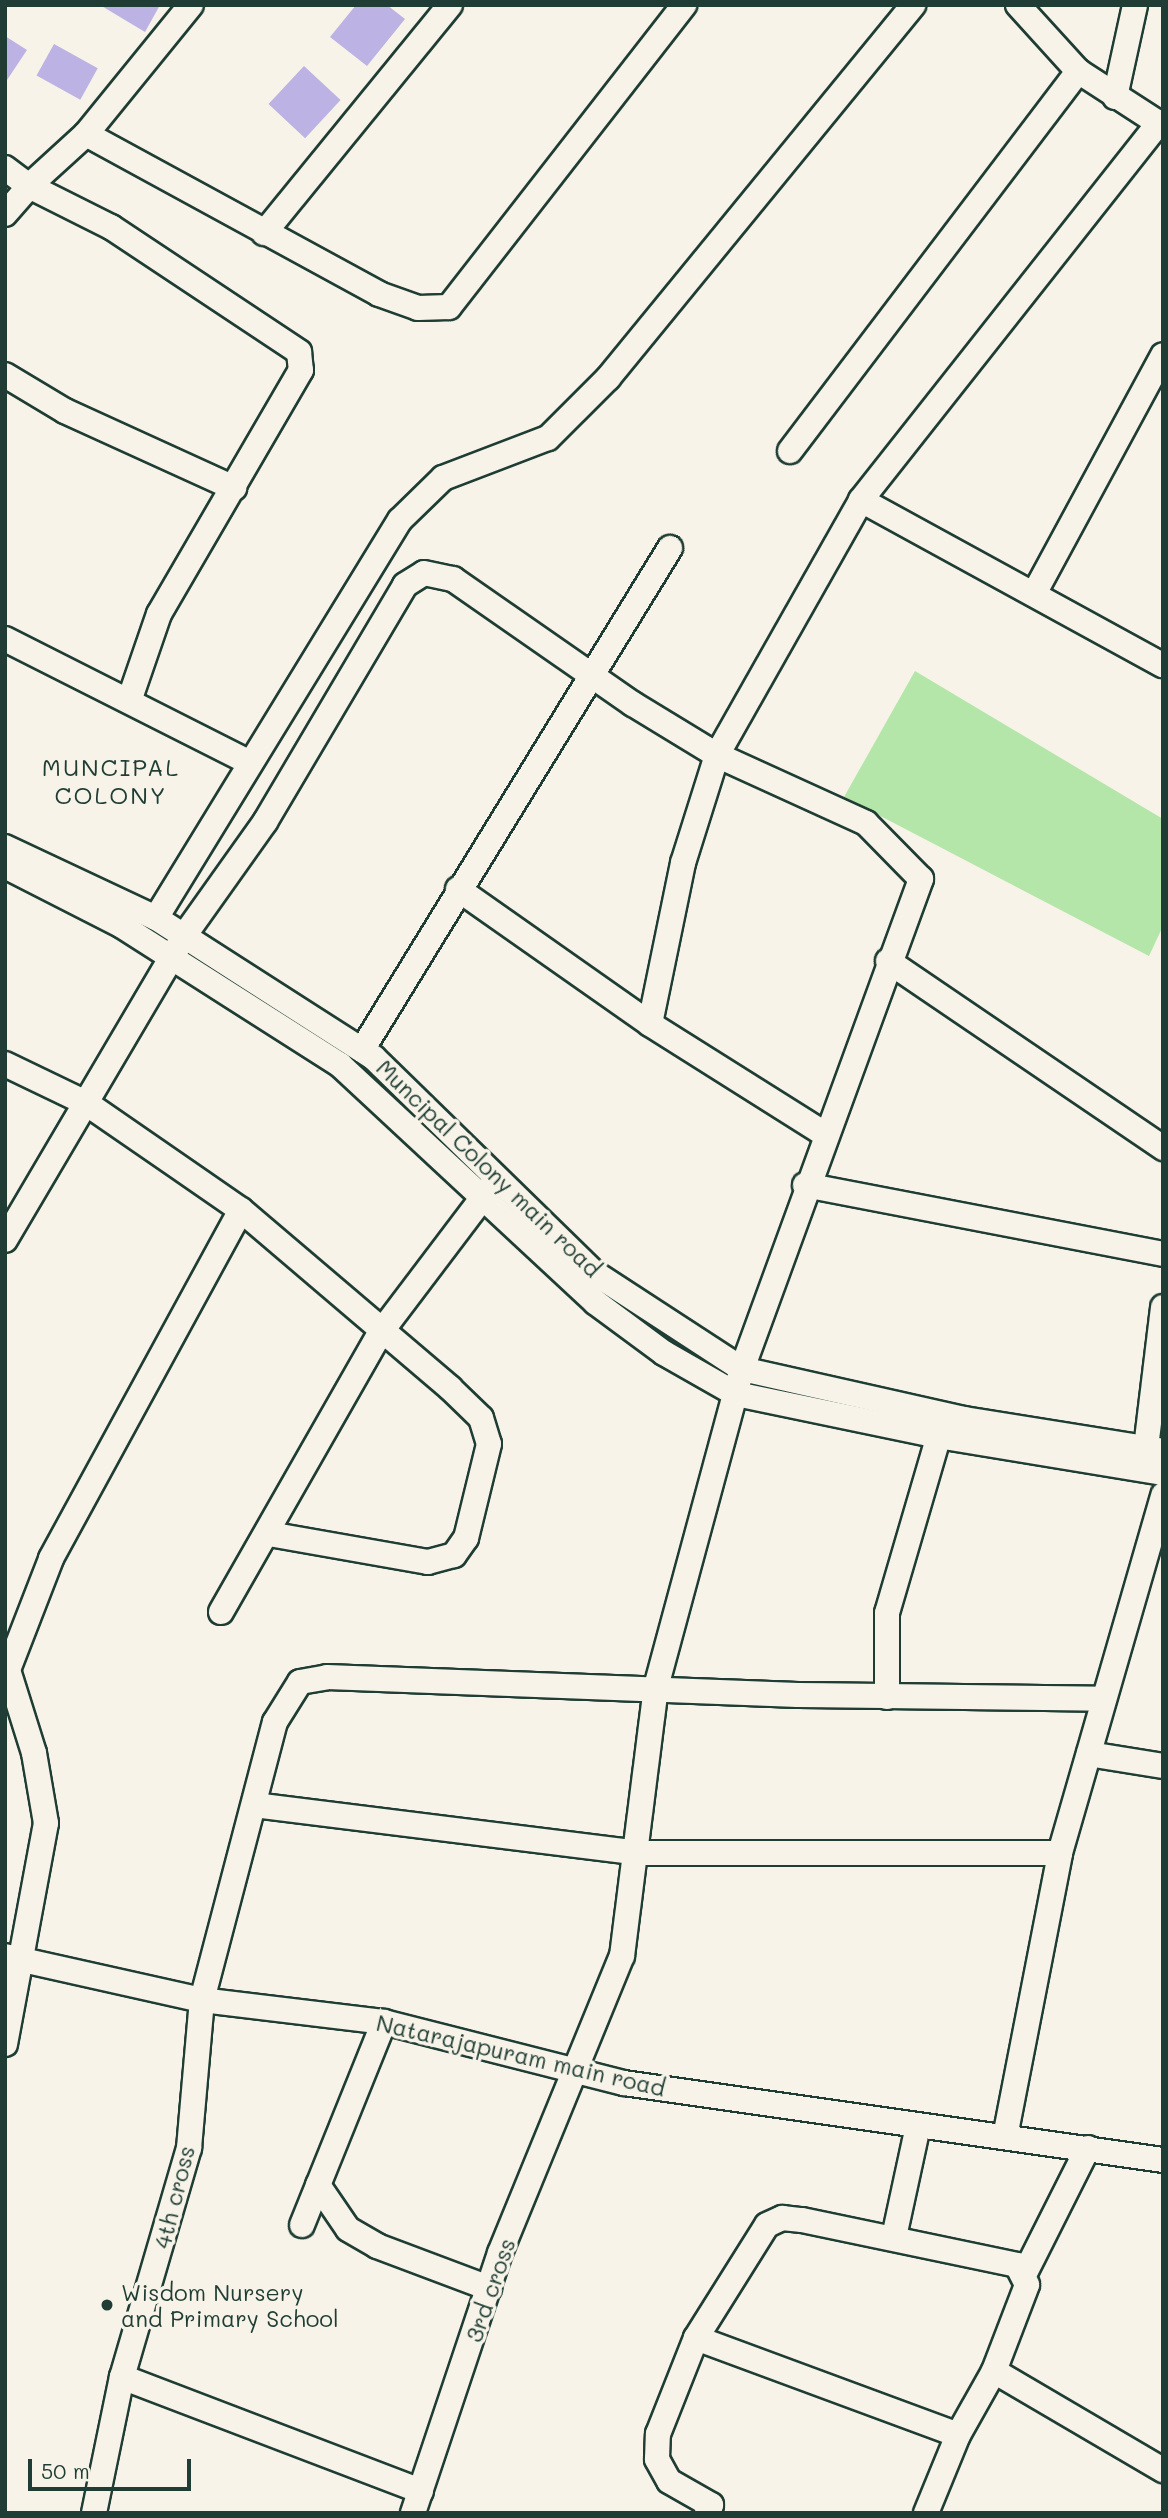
<!DOCTYPE html>
<html>
<head>
<meta charset="utf-8">
<style>
  body { margin:0 }
  #map { position:relative; width:1168px; height:2518px; overflow:hidden; background:#f7f3e8; font-family:Mali,sans-serif }
  div>[style] { position:absolute }
  .green>* { inset:0; background:#b3e6a8 }
  .building>* { inset:0; background:#bcb2e4; transform-origin:0 0 }
  .roads { filter:drop-shadow(2px 0 #1f3d34) drop-shadow(-2px 0 #1f3d34) drop-shadow(0 2px #1f3d34) drop-shadow(0 -2px #1f3d34) }
  .minor>* { height:24px; margin:-12px; padding:0 12px; transform-origin:12px; border-radius:12px; background:#f7f3e8 }
  .dots>* { width:19px; height:19px; translate:-50% -50%; box-sizing:border-box; border:4px solid #f7f3e8; border-radius:50% }
  span { translate:-50% -50%; white-space:nowrap; text-align:center; line-height:1.15; -webkit-text-stroke:7px #f7f3e8; paint-order:stroke }
  .street-label { font-size:23px; color:#1f3d34 }
  .poi-label { font-size:23px; color:#1f3d34 }
  .left { translate:0 -50%; text-align:left }
  .neighbourhood-label { font-size:24px; color:#1f3d34; letter-spacing:2px }
  .frame { position:absolute; inset:0; border:7px solid #1f3d34; pointer-events:none }
  .scale { position:absolute; left:28px; top:2459px; width:163px; height:32px; box-sizing:border-box; border:4px solid #1f3d34; border-top:0; padding-left:9px; font-size:21px; line-height:24px; white-space:nowrap; color:#1f3d34; -webkit-text-stroke:5px #f7f3e8; paint-order:stroke }
</style>
</head>
<body>
<div id="map">
  <div class="green">
    <div style="clip-path:polygon(915px 671px,1163px 819px,1163px 926px,1149px 956px,844px 797px)"></div>
  </div>
  <div class="building">
    <div style="clip-path:polygon(100px 5px,160px 5px,145px 32px)"></div>
    <div style="clip-path:polygon(356px 5px,387px 5px,405px 19px,367px 66px,330px 37px)"></div>
    <div style="clip-path:polygon(5px 36px,27px 50px,5px 83px)"></div>
    <div style="left:54px;top:44px;width:50px;height:36px;rotate:29deg"></div>
    <div style="left:304px;top:66px;width:50px;height:52px;rotate:43deg"></div>
  </div>
  <div class="roads">
    <div class="minor">
      <div style="left:1018px;top:5px;width:89px;rotate:47.7deg"></div>
      <div style="left:1078px;top:71px;width:101px;rotate:32.9deg"></div>
      <div style="left:1115px;top:97px;width:94px;rotate:-77.7deg"></div>
      <div style="left:86px;top:134px;width:334px;rotate:28.6deg"></div>
      <div style="left:379px;top:294px;width:41px;rotate:19.7deg"></div>
      <div style="left:418px;top:308px;width:31px;rotate:-2deg"></div>
      <div style="left:449px;top:307px;width:383px;rotate:-52.1deg"></div>
      <div style="left:5px;top:168px;width:30px;rotate:37deg"></div>
      <div style="left:29px;top:186px;width:77px;rotate:-42.4deg"></div>
      <div style="left:86px;top:134px;width:166px;rotate:-50.9deg"></div>
      <div style="left:5px;top:214px;width:37px;rotate:-49deg"></div>
      <div style="left:29px;top:186px;width:92px;rotate:26.6deg"></div>
      <div style="left:111px;top:227px;width:226px;rotate:33.6deg"></div>
      <div style="left:299px;top:352px;width:18px;rotate:84deg"></div>
      <div style="left:301px;top:370px;width:282px;rotate:120.2deg"></div>
      <div style="left:159px;top:614px;width:92px;rotate:109deg"></div>
      <div style="left:264px;top:233px;width:294px;rotate:-50.8deg"></div>
      <div style="left:5px;top:375px;width:70px;rotate:31deg"></div>
      <div style="left:65px;top:411px;width:186px;rotate:24.5deg"></div>
      <div style="left:790px;top:451px;width:477px;rotate:-52.8deg"></div>
      <div style="left:861px;top:500px;width:344px;rotate:28.7deg"></div>
      <div style="left:1035px;top:592px;width:269px;rotate:-61.6deg"></div>
      <div style="left:5px;top:639px;width:273px;rotate:26.8deg"></div>
      <div style="left:5px;top:847px;width:167px;rotate:25.2deg"></div>
      <div style="left:156px;top:918px;width:259px;rotate:32.7deg"></div>
      <div style="left:374px;top:1058px;width:306px;rotate:44.3deg"></div>
      <div style="left:593px;top:1272px;width:178px;rotate:33.1deg"></div>
      <div style="left:742px;top:1369px;width:228px;rotate:12.7deg"></div>
      <div style="left:964px;top:1419px;width:202px;rotate:9.1deg"></div>
      <div style="left:5px;top:866px;width:131px;rotate:27.1deg"></div>
      <div style="left:122px;top:926px;width:259px;rotate:32.5deg"></div>
      <div style="left:340px;top:1065px;width:348px;rotate:42.9deg"></div>
      <div style="left:595px;top:1302px;width:86px;rotate:36.5deg"></div>
      <div style="left:664px;top:1353px;width:83px;rotate:29.7deg"></div>
      <div style="left:736px;top:1394px;width:207px;rotate:11.7deg"></div>
      <div style="left:939px;top:1436px;width:227px;rotate:9.4deg"></div>
      <div style="left:458px;top:889px;width:235px;rotate:35.1deg"></div>
      <div style="left:650px;top:1024px;width:208px;rotate:32.2deg"></div>
      <div style="left:156px;top:918px;width:467px;rotate:-58.5deg"></div>
      <div style="left:400px;top:520px;width:60px;rotate:-44.3deg"></div>
      <div style="left:443px;top:478px;width:112px;rotate:-20.9deg"></div>
      <div style="left:548px;top:438px;width:85px;rotate:-45deg"></div>
      <div style="left:608px;top:378px;width:482px;rotate:-50.7deg"></div>
      <div style="left:888px;top:961px;width:333px;rotate:34.2deg"></div>
      <div style="left:362px;top:1050px;width:589px;rotate:-58.47deg"></div>
      <div style="left:5px;top:1064px;width:90px;rotate:25.7deg"></div>
      <div style="left:86px;top:1103px;width:188px;rotate:34.6deg"></div>
      <div style="left:241px;top:1210px;width:397px;rotate:118.6deg"></div>
      <div style="left:51px;top:1559px;width:119px;rotate:111.2deg"></div>
      <div style="left:8px;top:1670px;width:87px;rotate:72.6deg"></div>
      <div style="left:34px;top:1753px;width:71px;rotate:80.3deg"></div>
      <div style="left:46px;top:1823px;width:225px;rotate:100.5deg"></div>
      <div style="left:805px;top:1185px;width:365px;rotate:10.9deg"></div>
      <div style="left:241px;top:1210px;width:275px;rotate:40.4deg"></div>
      <div style="left:450px;top:1388px;width:43px;rotate:44.1deg"></div>
      <div style="left:481px;top:1418px;width:27px;rotate:73deg"></div>
      <div style="left:489px;top:1444px;width:97px;rotate:103.7deg"></div>
      <div style="left:466px;top:1538px;width:21px;rotate:125deg"></div>
      <div style="left:454px;top:1555px;width:27px;rotate:165deg"></div>
      <div style="left:428px;top:1562px;width:160px;rotate:-170deg"></div>
      <div style="left:5px;top:1240px;width:353px;rotate:-59.5deg"></div>
      <div style="left:184px;top:936px;width:140px;rotate:-54.6deg"></div>
      <div style="left:265px;top:822px;width:275px;rotate:-59.4deg"></div>
      <div style="left:405px;top:585px;width:22px;rotate:-32deg"></div>
      <div style="left:424px;top:573px;width:30px;rotate:12deg"></div>
      <div style="left:453px;top:579px;width:219px;rotate:34.8deg"></div>
      <div style="left:633px;top:704px;width:98px;rotate:31.3deg"></div>
      <div style="left:717px;top:755px;width:293px;rotate:-60.5deg"></div>
      <div style="left:861px;top:500px;width:481px;rotate:-51.7deg"></div>
      <div style="left:1146px;top:1448px;width:142px;rotate:-83.1deg"></div>
      <div style="left:221px;top:1612px;width:322px;rotate:-60.3deg"></div>
      <div style="left:381px;top:1332px;width:184px;rotate:-52.9deg"></div>
      <div style="left:887px;top:1697px;width:84px;rotate:-90deg"></div>
      <div style="left:887px;top:1613px;width:199px;rotate:-73.7deg"></div>
      <div style="left:1089px;top:1754px;width:75px;rotate:9.2deg"></div>
      <div style="left:254px;top:1805px;width:386px;rotate:7.1deg"></div>
      <div style="left:637px;top:1853px;width:423px"></div>
      <div style="left:5px;top:1956px;width:202px;rotate:12.6deg"></div>
      <div style="left:202px;top:2000px;width:183px;rotate:6.9deg"></div>
      <div style="left:384px;top:2022px;width:248px;rotate:14.3deg"></div>
      <div style="left:624px;top:2083px;width:544px;rotate:8.13deg"></div>
      <div style="left:1005px;top:2137px;width:289px;rotate:-79deg"></div>
      <div style="left:1060px;top:1853px;width:373px;rotate:-73.9deg"></div>
      <div style="left:318px;top:2185px;width:53px;rotate:55.7deg"></div>
      <div style="left:348px;top:2229px;width:34px;rotate:30deg"></div>
      <div style="left:377px;top:2246px;width:120px;rotate:20.6deg"></div>
      <div style="left:302px;top:2225px;width:219px;rotate:-68deg"></div>
      <div style="left:894px;top:2237px;width:114px;rotate:-77.8deg"></div>
      <div style="left:1025px;top:2273px;width:140px;rotate:-63.3deg"></div>
      <div style="left:696px;top:2338px;width:133px;rotate:-57.9deg"></div>
      <div style="left:767px;top:2225px;width:17px;rotate:-25deg"></div>
      <div style="left:782px;top:2218px;width:20px;rotate:6deg"></div>
      <div style="left:802px;top:2220px;width:220px;rotate:11.8deg"></div>
      <div style="left:1017px;top:2265px;width:22px;rotate:63deg"></div>
      <div style="left:1027px;top:2285px;width:92px;rotate:111deg"></div>
      <div style="left:122px;top:2377px;width:320px;rotate:20.9deg"></div>
      <div style="left:94px;top:2513px;width:139px;rotate:-78.4deg"></div>
      <div style="left:122px;top:2377px;width:239px;rotate:-73.7deg"></div>
      <div style="left:189px;top:2148px;width:149px;rotate:-85deg"></div>
      <div style="left:202px;top:2000px;width:287px;rotate:-75.3deg"></div>
      <div style="left:275px;top:1722px;width:47px;rotate:-58deg"></div>
      <div style="left:300px;top:1682px;width:27px;rotate:-10deg"></div>
      <div style="left:327px;top:1677px;width:471px;rotate:2.2deg"></div>
      <div style="left:798px;top:1695px;width:306px;rotate:0.7deg"></div>
      <div style="left:413px;top:2513px;width:274px;rotate:-71.5deg"></div>
      <div style="left:500px;top:2253px;width:321px;rotate:-67.7deg"></div>
      <div style="left:622px;top:1956px;width:271px;rotate:-82.8deg"></div>
      <div style="left:656px;top:1687px;width:329px;rotate:-74.9deg"></div>
      <div style="left:742px;top:1369px;width:522px;rotate:-69.93deg"></div>
      <div style="left:921px;top:879px;width:78px;rotate:-134.5deg"></div>
      <div style="left:866px;top:823px;width:164px;rotate:-155.5deg"></div>
      <div style="left:717px;top:755px;width:113px;rotate:107.5deg"></div>
      <div style="left:683px;top:863px;width:164px;rotate:101.6deg"></div>
      <div style="left:707px;top:2513px;width:9px;rotate:-63deg"></div>
      <div style="left:711px;top:2505px;width:48px;rotate:-150.3deg"></div>
      <div style="left:669px;top:2481px;width:25px;rotate:-119deg"></div>
      <div style="left:657px;top:2459px;width:25px;rotate:-88deg"></div>
      <div style="left:658px;top:2434px;width:103px;rotate:-68.4deg"></div>
      <div style="left:696px;top:2338px;width:279px;rotate:20.3deg"></div>
      <div style="left:958px;top:2435px;width:73px;rotate:-60.6deg"></div>
      <div style="left:994px;top:2371px;width:196px;rotate:30.4deg"></div>
      <div style="left:926px;top:2513px;width:84px;rotate:-67.7deg"></div>
    </div>
  </div>
  <div class="dots">
    <div style="left:107px;top:2305px;background:#1f3d34"></div>
  </div>
  <div class="street-label">
    <span style="left:489px;top:1168px;rotate:44deg">Muncipal Colony main road</span>
    <span style="left:521px;top:2055px;rotate:13deg">Natarajapuram main road</span>
    <span style="left:174px;top:2197px;rotate:-76deg">4th cross</span>
    <span style="left:490px;top:2290px;rotate:-71deg">3rd cross</span>
  </div>
  <div class="poi-label">
    <span class="left" style="left:121px;top:2305px">Wisdom Nursery<br>and Primary School</span>
  </div>
  <div class="neighbourhood-label">
    <span style="left:111px;top:781px">MUNCIPAL<br>COLONY</span>
  </div>
  <div class="frame"></div>
  <div class="scale">50 m</div>
</div>
</body>
</html>
